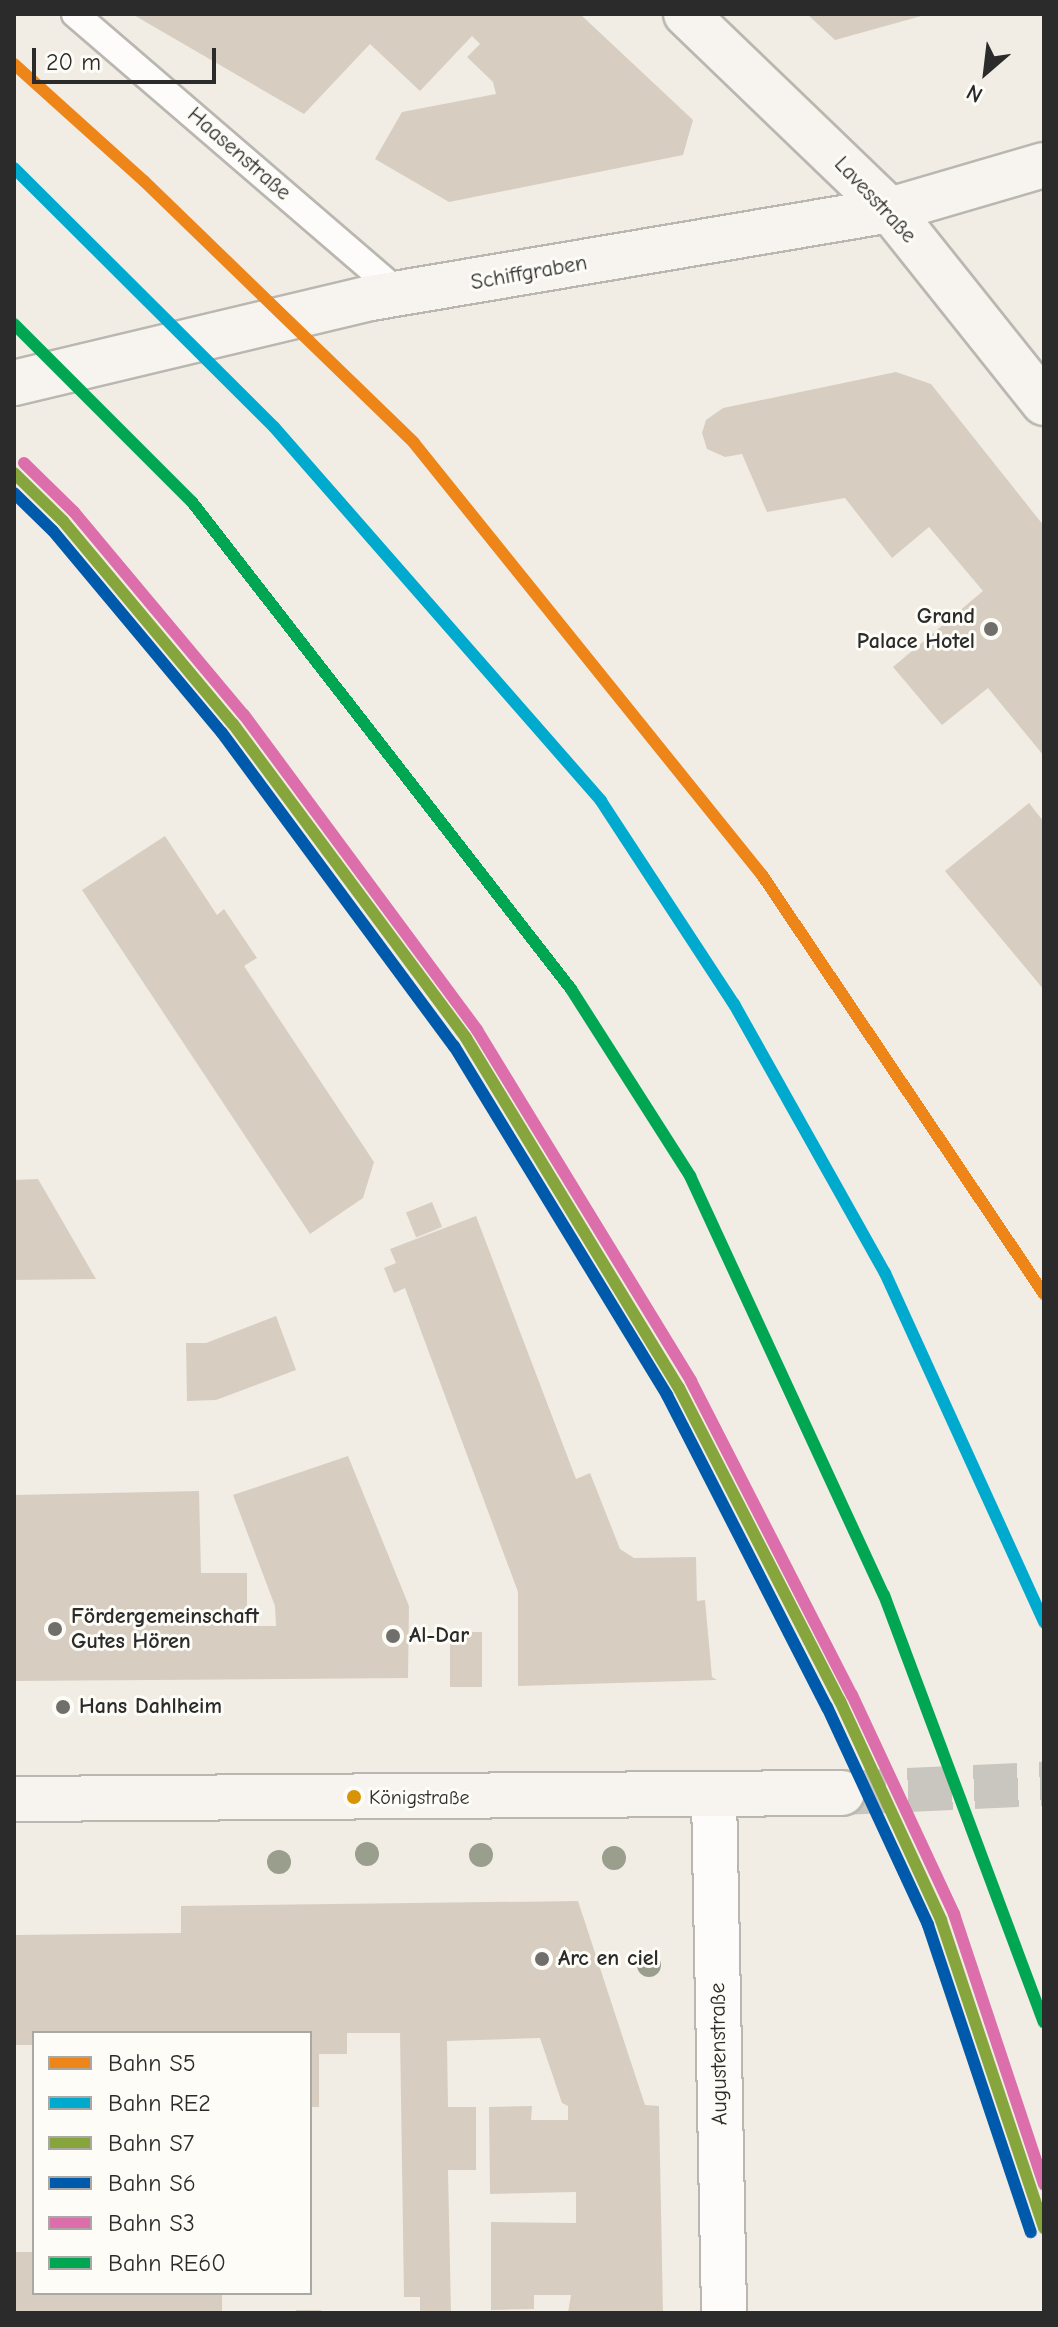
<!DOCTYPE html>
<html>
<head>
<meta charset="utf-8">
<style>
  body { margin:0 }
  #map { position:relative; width:1058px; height:2327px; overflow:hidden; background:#f1ede4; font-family:"Comic Neue",sans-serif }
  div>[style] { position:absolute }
  .building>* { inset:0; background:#d7cec1; transform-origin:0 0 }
  .secondary-tunnel>* { height:44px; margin-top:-22px; transform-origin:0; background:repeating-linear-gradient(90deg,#c9c6bf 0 44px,transparent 0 66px) }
  .roads { filter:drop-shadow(2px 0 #bab7b1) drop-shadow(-2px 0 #bab7b1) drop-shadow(0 2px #bab7b1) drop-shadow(0 -2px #bab7b1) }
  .lane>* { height:26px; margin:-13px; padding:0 13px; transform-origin:13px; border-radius:13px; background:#fdfcfb }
  .street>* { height:44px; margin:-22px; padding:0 22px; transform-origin:22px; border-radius:22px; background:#fdfcfb }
  .secondary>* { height:44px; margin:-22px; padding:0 22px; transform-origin:22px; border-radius:22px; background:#f7f4f0 }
  .rail-1>* { height:12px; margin:-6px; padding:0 6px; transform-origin:6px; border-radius:6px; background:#ed8519 }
  .rail-2>* { height:12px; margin:-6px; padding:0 6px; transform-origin:6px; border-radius:6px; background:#00a9ce }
  .rail-3>* { height:12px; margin:-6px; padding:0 6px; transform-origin:6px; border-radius:6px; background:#86a53d }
  .rail-4>* { height:12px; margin:-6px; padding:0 6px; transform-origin:6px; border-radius:6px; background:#005aab }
  .rail-5>* { height:12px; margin:-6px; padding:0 6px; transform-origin:6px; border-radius:6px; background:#db6eab }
  .rail-6>* { height:12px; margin:-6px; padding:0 6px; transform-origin:6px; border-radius:6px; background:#00a651 }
  .trees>* { width:24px; height:24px; margin:-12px; border-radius:50%; background:#9a9e8c }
  .dots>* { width:22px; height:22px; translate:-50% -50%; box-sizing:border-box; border:4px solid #fdfcf7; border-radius:50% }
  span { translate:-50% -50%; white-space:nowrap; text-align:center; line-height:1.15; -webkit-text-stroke:6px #fdfcf7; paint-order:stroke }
  .bus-label { font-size:20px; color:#2b2b2b }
  .left { translate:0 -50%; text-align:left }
  .street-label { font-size:22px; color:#2b2b2b }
  .poi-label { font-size:22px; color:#2b2b2b; font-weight:700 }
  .right { translate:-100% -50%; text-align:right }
  .frame { position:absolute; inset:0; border:16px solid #2b2b2b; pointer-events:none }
  .legend { position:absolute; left:32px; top:2031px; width:280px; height:264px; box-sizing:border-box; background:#fdfcf7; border:2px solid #a9a8a5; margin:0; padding:10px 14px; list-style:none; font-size:24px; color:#2b2b2b }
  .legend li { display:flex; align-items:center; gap:16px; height:40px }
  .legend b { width:40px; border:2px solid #a9a8a5 }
  .north { position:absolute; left:946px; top:32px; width:80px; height:80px; -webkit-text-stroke:6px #fdfcf7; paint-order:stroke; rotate:208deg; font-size:22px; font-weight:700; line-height:32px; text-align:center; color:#2b2b2b }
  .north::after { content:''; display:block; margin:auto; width:28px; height:36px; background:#2b2b2b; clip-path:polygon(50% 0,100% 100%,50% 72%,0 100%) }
  .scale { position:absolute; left:32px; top:48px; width:184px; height:36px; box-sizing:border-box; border:4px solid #2b2b2b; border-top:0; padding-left:10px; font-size:24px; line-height:28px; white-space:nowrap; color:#2b2b2b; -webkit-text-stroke:6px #fdfcf7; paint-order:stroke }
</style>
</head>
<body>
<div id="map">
  <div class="building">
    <div style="clip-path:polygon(132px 14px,580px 14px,693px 120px,683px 155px,449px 202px,375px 159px,402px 112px,496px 94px,493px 82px,467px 57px,480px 44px,472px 36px,420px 91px,370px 44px,304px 114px)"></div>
    <div style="clip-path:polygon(807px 14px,925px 14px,925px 15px,835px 40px)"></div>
    <div style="clip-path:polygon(896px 372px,931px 384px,1044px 526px,1044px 756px,988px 688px,942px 725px,893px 667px,983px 591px,929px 527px,892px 558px,845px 498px,767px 512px,742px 454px,725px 457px,707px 449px,702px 433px,706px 420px,723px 408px)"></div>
    <div style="clip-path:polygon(1029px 803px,1044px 822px,1044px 990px,945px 871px)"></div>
    <div style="clip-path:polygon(165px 836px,217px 915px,224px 909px,257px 958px,244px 966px,374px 1162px,363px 1198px,310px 1234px,82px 890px)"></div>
    <div style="clip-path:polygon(38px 1179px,96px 1279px,14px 1280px,14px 1180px)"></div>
    <div style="left:432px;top:1202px;width:27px;height:28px;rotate:68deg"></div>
    <div style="clip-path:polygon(476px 1216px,576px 1479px,590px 1473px,620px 1549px,634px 1558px,696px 1557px,697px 1601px,705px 1600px,712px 1677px,717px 1680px,518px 1686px,518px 1592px,405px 1288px,394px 1293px,384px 1268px,396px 1263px,390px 1249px)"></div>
    <div style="clip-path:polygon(276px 1316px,296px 1370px,216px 1400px,187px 1401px,186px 1343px,206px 1343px)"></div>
    <div style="clip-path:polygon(348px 1456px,409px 1606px,408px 1678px,14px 1681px,14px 1495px,199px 1491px,201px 1573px,247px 1573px,247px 1626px,276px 1626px,275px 1606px,233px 1495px)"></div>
    <div style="left:450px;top:1632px;width:32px;height:55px"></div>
    <div style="clip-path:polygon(578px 1901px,645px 2105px,659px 2106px,663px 2313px,568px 2313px,571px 2295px,534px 2295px,534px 2309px,491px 2310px,491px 2222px,576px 2223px,576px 2192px,490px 2194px,489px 2107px,532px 2106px,531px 2120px,568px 2120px,568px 2106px,562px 2103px,540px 2038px,447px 2041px,448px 2107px,476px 2107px,476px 2170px,448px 2170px,451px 2313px,420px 2313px,420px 2297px,404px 2297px,400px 2033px,347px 2033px,347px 2054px,319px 2054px,319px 2107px,310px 2107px,310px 2033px,34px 2033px,34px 2045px,14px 2045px,14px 1935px,181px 1933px,181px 1906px)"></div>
    <div style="clip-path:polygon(14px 2252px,34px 2252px,34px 2293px,222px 2293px,222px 2313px,14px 2313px)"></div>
    <div style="left:296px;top:2310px;width:25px;height:3px"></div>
  </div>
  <div class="secondary-tunnel">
    <div style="left:842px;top:1793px;width:202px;rotate:-2.6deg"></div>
  </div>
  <div class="roads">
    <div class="lane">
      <div style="left:75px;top:14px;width:431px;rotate:40.7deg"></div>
    </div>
    <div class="street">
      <div style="left:714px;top:1795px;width:518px;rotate:88.89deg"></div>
    </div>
    <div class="secondary">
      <div style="left:686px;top:14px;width:283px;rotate:43.9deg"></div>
      <div style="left:890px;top:210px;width:247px;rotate:51.4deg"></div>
      <div style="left:14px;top:383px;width:367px;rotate:-13.4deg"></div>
      <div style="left:371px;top:298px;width:526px;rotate:-9.62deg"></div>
      <div style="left:890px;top:210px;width:160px;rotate:-16.3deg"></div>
      <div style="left:14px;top:1799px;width:828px;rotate:-0.42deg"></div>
    </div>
  </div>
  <div class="rail-1">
    <div style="left:14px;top:64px;width:175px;rotate:42deg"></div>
    <div style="left:144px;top:181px;width:376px;rotate:44.1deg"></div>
    <div style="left:414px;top:443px;width:555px;rotate:51.15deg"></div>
    <div style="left:762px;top:875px;width:505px;rotate:56.06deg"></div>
  </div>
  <div class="rail-2">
    <div style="left:14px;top:168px;width:367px;rotate:44.9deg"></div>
    <div style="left:274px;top:427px;width:497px;rotate:48.8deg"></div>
    <div style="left:601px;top:801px;width:243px;rotate:56.8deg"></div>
    <div style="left:734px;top:1004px;width:308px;rotate:60.7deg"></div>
    <div style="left:885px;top:1273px;width:384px;rotate:65.5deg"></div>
  </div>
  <div class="rail-3">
    <div style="left:14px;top:473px;width:69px;rotate:44.4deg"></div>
    <div style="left:63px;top:521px;width:265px;rotate:50.1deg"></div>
    <div style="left:233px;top:724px;width:391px;rotate:53.4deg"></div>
    <div style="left:466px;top:1038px;width:410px;rotate:58.7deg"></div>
    <div style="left:679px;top:1388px;width:352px;rotate:62.8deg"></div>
    <div style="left:840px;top:1701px;width:241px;rotate:65.2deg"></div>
    <div style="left:941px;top:1920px;width:325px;rotate:71.5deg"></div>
  </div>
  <div class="rail-4">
    <div style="left:14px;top:493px;width:54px;rotate:44.3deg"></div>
    <div style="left:53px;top:531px;width:263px;rotate:50.1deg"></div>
    <div style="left:222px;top:733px;width:390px;rotate:53.5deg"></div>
    <div style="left:454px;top:1046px;width:409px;rotate:58.6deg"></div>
    <div style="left:667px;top:1395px;width:351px;rotate:62.9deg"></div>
    <div style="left:827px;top:1707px;width:240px;rotate:65.1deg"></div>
    <div style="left:928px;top:1925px;width:324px;rotate:71.5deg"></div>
  </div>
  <div class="rail-5">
    <div style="left:24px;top:463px;width:70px;rotate:44.4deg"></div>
    <div style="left:74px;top:512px;width:265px;rotate:50.1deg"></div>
    <div style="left:244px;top:715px;width:392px;rotate:53.5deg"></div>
    <div style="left:477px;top:1030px;width:411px;rotate:58.6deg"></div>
    <div style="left:691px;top:1381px;width:353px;rotate:62.9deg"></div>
    <div style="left:852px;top:1695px;width:242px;rotate:65deg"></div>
    <div style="left:954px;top:1914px;width:285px;rotate:71.6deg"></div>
  </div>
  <div class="rail-6">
    <div style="left:14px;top:324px;width:252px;rotate:45deg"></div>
    <div style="left:192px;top:502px;width:617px;rotate:52.11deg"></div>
    <div style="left:571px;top:989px;width:222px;rotate:57.5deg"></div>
    <div style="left:690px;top:1176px;width:462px;rotate:65.2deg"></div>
    <div style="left:884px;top:1595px;width:456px;rotate:69.5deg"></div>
  </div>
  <div class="trees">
    <div style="left:367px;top:1854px"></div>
    <div style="left:481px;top:1855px"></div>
    <div style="left:614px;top:1858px"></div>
    <div style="left:279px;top:1862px"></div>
    <div style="left:649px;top:1965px"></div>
  </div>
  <div class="dots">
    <div style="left:991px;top:629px;background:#706f6c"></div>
    <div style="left:55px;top:1629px;background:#706f6c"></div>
    <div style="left:393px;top:1636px;background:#706f6c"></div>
    <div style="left:63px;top:1707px;background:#706f6c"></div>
    <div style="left:354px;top:1797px;background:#d89406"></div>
    <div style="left:542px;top:1959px;background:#706f6c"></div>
  </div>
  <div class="bus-label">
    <span class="left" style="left:369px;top:1797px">Königstraße</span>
  </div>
  <div class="street-label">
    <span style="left:239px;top:154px;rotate:41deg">Haasenstraße</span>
    <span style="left:875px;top:200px;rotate:47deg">Lavesstraße</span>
    <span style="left:529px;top:273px;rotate:-10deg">Schiffgraben</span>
    <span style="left:719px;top:2054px;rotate:-91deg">Augustenstraße</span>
  </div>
  <div class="poi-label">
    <span class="right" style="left:975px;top:629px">Grand<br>Palace Hotel</span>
    <span class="left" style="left:71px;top:1629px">Fördergemeinschaft<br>Gutes Hören</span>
    <span class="left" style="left:409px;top:1636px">Al-Dar</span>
    <span class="left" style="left:79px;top:1707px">Hans Dahlheim</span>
    <span class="left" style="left:558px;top:1959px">Arc en ciel</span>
  </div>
  <div class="frame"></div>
  <ul class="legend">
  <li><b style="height:10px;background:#ed8519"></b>Bahn S5</li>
  <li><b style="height:10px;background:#00a9ce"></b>Bahn RE2</li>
  <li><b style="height:10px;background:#86a53d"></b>Bahn S7</li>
  <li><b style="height:10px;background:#005aab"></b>Bahn S6</li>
  <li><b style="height:10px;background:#db6eab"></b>Bahn S3</li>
  <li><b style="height:10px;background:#00a651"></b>Bahn RE60</li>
  </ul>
  <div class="north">N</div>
  <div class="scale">20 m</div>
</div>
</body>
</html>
